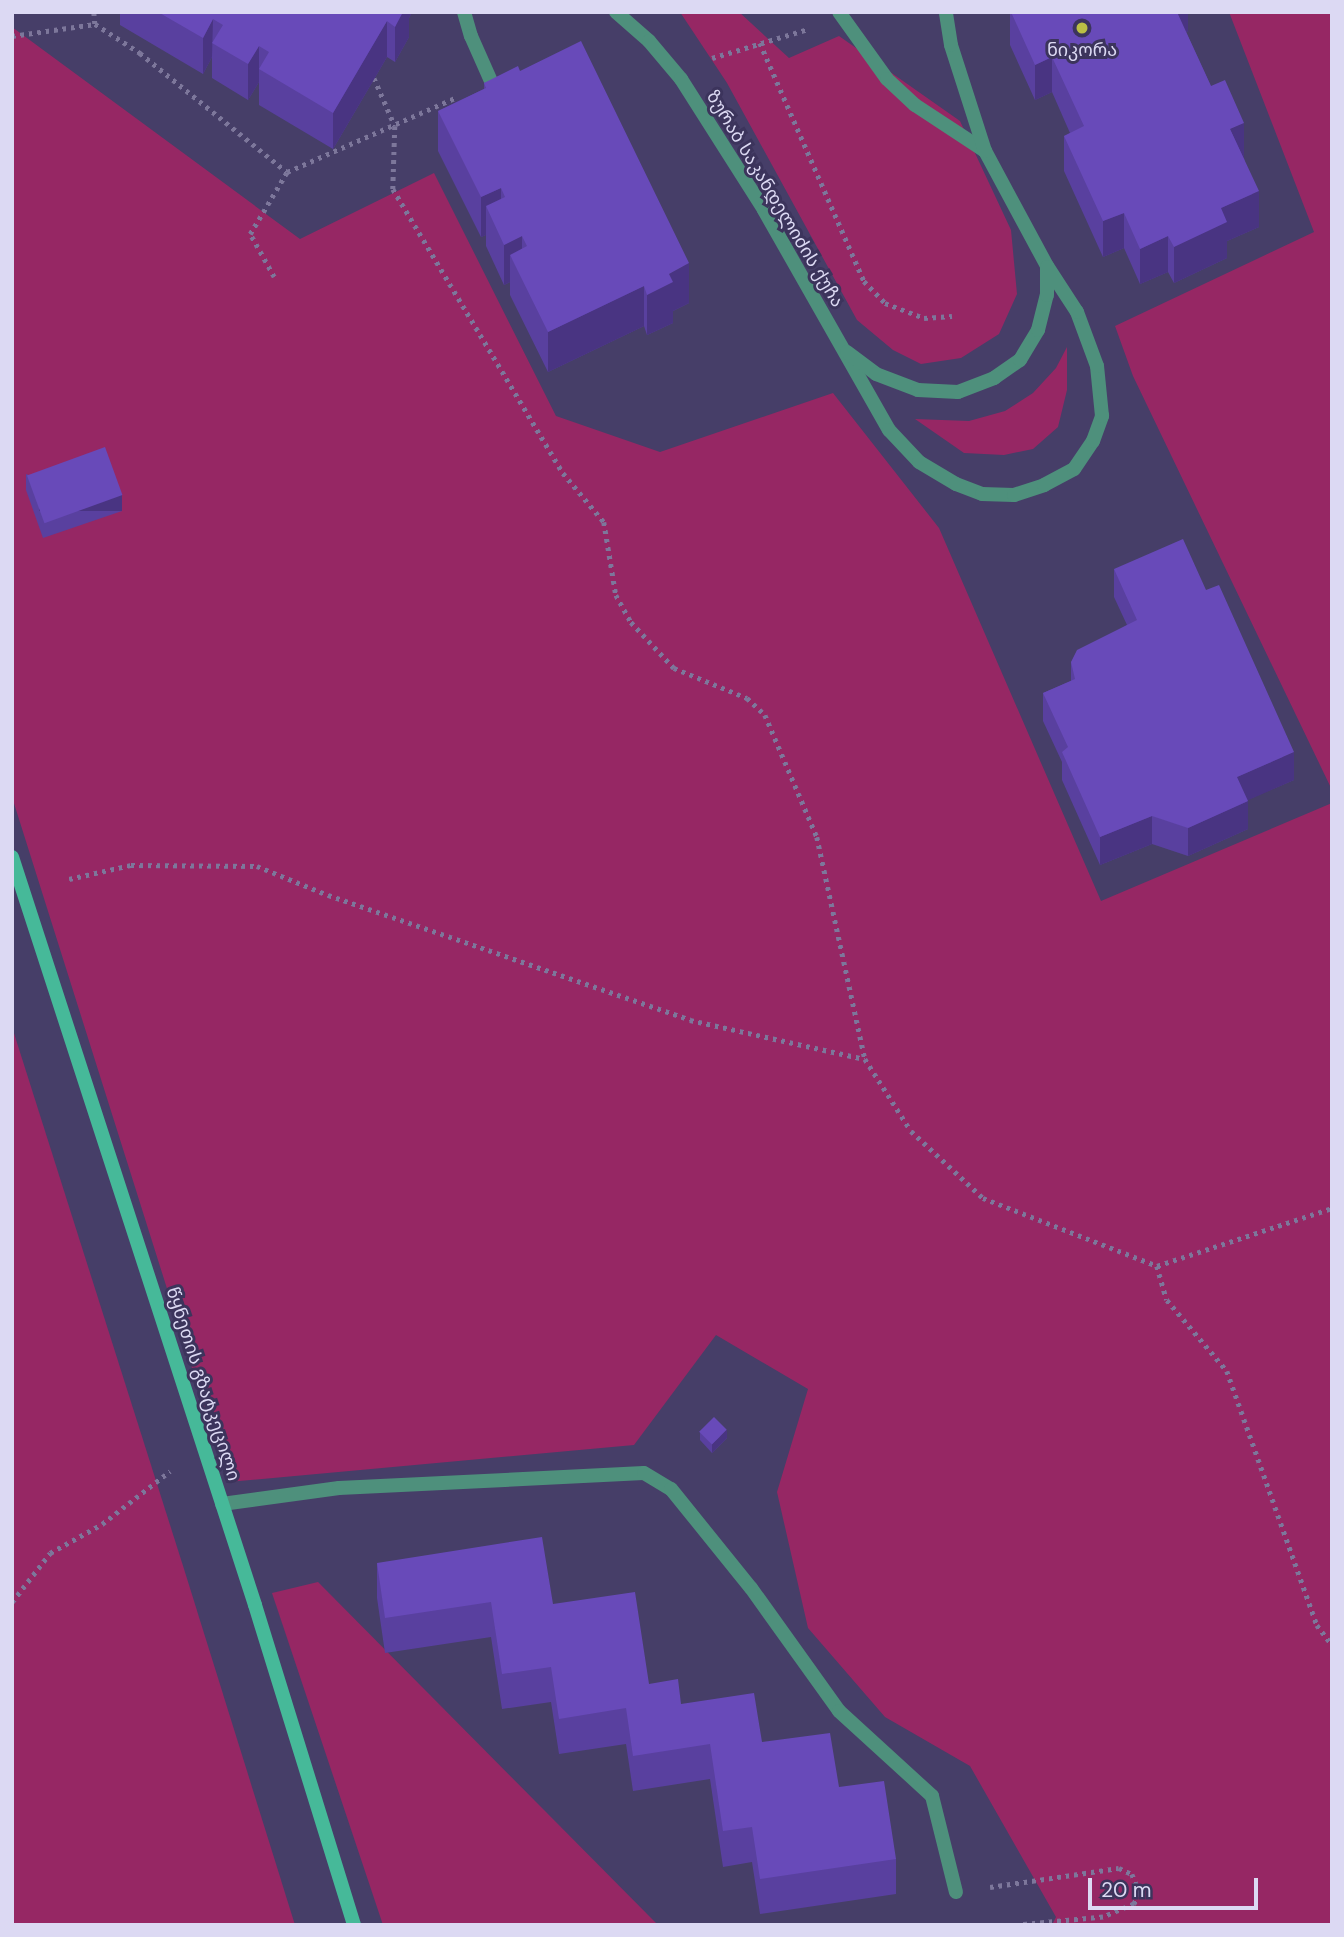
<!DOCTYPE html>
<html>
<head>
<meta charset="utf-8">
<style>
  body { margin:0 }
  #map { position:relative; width:1344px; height:1937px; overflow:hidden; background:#463e68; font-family:"DM Sans","Noto Sans Georgian",sans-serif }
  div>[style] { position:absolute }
  .green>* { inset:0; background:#962764 }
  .path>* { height:4.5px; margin-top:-2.25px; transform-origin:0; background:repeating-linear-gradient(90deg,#7d779b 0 3.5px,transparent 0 8.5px) }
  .lane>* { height:14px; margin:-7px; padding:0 7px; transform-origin:7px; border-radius:7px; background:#4e907c }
  .street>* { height:14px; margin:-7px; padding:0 7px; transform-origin:7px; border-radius:7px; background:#4e907c }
  .secondary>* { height:14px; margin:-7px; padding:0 7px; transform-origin:7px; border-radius:7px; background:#46b999 }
  .wall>* { inset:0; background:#59409f }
  .shaded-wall>* { inset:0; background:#493482; transform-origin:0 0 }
  .building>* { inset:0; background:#684ab9; transform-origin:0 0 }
  .dots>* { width:19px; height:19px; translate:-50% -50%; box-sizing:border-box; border:4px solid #3c345c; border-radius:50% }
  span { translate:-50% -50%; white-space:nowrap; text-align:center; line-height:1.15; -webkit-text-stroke:6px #3c345c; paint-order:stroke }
  .poi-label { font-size:18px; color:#dcd9f3 }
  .street-label { font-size:18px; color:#dcd9f3 }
  .frame { position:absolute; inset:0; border:14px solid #dcd9f3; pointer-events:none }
  .scale { position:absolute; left:1088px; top:1878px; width:170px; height:32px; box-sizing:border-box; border:4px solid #dcd9f3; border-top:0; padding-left:9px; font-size:21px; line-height:24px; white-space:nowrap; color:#dcd9f3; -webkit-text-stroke:5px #3c345c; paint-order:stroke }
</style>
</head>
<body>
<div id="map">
  <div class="green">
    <div style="clip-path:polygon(680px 12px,739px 12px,789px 58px,839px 36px,960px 121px,1011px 230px,1017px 294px,999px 334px,961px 358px,921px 364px,893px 350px,857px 320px,727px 83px)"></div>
    <div style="clip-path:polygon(1229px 12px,1332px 12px,1332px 790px,1133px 376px,1115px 326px,1314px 232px)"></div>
    <div style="clip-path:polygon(12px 27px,300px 239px,434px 173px,556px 416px,660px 452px,833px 393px,939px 528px,1101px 901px,1332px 803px,1332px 1925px,1052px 1925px,1056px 1917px,970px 1766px,885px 1717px,808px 1628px,777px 1492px,808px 1389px,716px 1335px,634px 1445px,228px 1482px,12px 797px)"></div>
    <div style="clip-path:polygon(1067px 347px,1067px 390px,1058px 427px,1033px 449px,1004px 455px,964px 453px,915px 419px,969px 421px,1005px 411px,1033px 393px,1056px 368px)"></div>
    <div style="clip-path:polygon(12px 1027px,184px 1569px,295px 1925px,12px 1925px)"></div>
    <div style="clip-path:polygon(318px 1582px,658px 1925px,383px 1925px,272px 1593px)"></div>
  </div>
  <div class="path">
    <div style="left:94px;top:12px;width:12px;rotate:85deg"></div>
    <div style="left:95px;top:24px;width:54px;rotate:32.8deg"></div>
    <div style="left:140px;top:53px;width:189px;rotate:39deg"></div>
    <div style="left:287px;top:172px;width:184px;rotate:-23.8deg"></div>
    <div style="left:12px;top:36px;width:84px;rotate:-8.2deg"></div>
    <div style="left:760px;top:43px;width:260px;rotate:66.4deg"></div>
    <div style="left:864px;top:281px;width:30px;rotate:46deg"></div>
    <div style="left:885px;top:303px;width:42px;rotate:21deg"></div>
    <div style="left:924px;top:318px;width:28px;rotate:-4deg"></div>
    <div style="left:712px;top:58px;width:100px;rotate:-16.8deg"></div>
    <div style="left:374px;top:78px;width:52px;rotate:66.4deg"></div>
    <div style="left:395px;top:126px;width:63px;rotate:91.8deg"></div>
    <div style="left:393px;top:189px;width:331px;rotate:59.1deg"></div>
    <div style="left:563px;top:473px;width:64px;rotate:50.1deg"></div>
    <div style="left:604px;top:522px;width:74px;rotate:80.7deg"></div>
    <div style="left:616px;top:595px;width:31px;rotate:61deg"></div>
    <div style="left:631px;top:622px;width:63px;rotate:46.9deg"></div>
    <div style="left:674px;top:668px;width:79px;rotate:22.3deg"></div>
    <div style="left:747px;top:698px;width:25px;rotate:43deg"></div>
    <div style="left:765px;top:715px;width:133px;rotate:66.9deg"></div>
    <div style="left:817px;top:837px;width:227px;rotate:77.8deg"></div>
    <div style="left:865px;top:1059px;width:85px;rotate:57.4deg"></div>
    <div style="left:911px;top:1131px;width:98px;rotate:42.9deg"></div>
    <div style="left:983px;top:1198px;width:187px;rotate:21.3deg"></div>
    <div style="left:1157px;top:1266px;width:184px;rotate:-18.3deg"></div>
    <div style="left:274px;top:277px;width:49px;rotate:-119.2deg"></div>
    <div style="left:250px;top:234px;width:72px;rotate:-59.2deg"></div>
    <div style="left:69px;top:879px;width:64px;rotate:-12.7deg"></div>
    <div style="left:131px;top:865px;width:126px;rotate:0.5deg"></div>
    <div style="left:257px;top:866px;width:77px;rotate:22.2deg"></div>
    <div style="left:328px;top:895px;width:383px;rotate:19deg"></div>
    <div style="left:690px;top:1020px;width:179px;rotate:12.6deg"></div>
    <div style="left:1157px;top:1266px;width:35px;rotate:74deg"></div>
    <div style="left:1167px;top:1300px;width:93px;rotate:49.8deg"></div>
    <div style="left:1227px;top:1371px;width:269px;rotate:70.5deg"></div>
    <div style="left:1317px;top:1625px;width:25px;rotate:53deg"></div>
    <div style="left:12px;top:1602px;width:62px;rotate:-52.2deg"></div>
    <div style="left:50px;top:1553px;width:60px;rotate:-29.1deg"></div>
    <div style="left:102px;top:1524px;width:86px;rotate:-37.9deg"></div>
    <div style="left:990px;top:1887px;width:130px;rotate:-8.4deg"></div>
    <div style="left:1119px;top:1868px;width:14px;rotate:25deg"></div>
    <div style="left:1132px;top:1874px;width:22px;rotate:68deg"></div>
    <div style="left:1140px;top:1894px;width:12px;rotate:121deg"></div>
    <div style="left:1134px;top:1904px;width:34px;rotate:157deg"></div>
    <div style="left:1103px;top:1917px;width:85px;rotate:174.6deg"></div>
  </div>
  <div class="lane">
    <div style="left:464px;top:12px;width:25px;rotate:74deg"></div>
    <div style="left:471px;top:36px;width:67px;rotate:66.1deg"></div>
    <div style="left:839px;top:12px;width:82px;rotate:54.4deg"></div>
    <div style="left:887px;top:79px;width:38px;rotate:43deg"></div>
    <div style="left:915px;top:105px;width:84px;rotate:33.3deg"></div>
  </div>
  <div class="street">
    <div style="left:616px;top:12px;width:44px;rotate:41.3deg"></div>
    <div style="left:649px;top:41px;width:50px;rotate:49.9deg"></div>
    <div style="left:681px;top:79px;width:155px;rotate:57.6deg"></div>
    <div style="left:764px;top:210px;width:253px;rotate:60.4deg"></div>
    <div style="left:889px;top:430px;width:44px;rotate:46.8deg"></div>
    <div style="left:919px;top:462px;width:43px;rotate:30.7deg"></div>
    <div style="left:956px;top:484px;width:28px;rotate:21deg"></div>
    <div style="left:982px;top:494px;width:32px;rotate:2deg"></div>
    <div style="left:1014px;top:495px;width:32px;rotate:-18deg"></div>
    <div style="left:1044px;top:485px;width:34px;rotate:-28deg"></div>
    <div style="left:1074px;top:469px;width:34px;rotate:-56deg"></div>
    <div style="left:1093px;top:441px;width:27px;rotate:-70deg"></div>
    <div style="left:1102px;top:416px;width:50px;rotate:-95.7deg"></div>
    <div style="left:1097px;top:366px;width:58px;rotate:-110.3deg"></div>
    <div style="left:1077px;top:312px;width:55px;rotate:-123.1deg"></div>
    <div style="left:1047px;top:266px;width:131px;rotate:-118.3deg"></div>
    <div style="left:985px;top:151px;width:111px;rotate:-107.8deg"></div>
    <div style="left:951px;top:45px;width:33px;rotate:-99deg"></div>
    <div style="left:847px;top:352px;width:36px;rotate:37deg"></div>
    <div style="left:876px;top:374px;width:45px;rotate:20.9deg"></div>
    <div style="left:918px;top:390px;width:40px;rotate:2.9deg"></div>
    <div style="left:958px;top:392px;width:39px;rotate:-21deg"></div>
    <div style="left:994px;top:378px;width:32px;rotate:-35deg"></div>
    <div style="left:1020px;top:360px;width:35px;rotate:-59deg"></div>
    <div style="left:1038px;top:330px;width:36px;rotate:-76deg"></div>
    <div style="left:1047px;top:295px;width:28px;rotate:-90deg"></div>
    <div style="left:222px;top:1504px;width:118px;rotate:-7.8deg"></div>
    <div style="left:339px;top:1488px;width:305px;rotate:-2.8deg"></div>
    <div style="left:644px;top:1473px;width:31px;rotate:31deg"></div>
    <div style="left:671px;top:1489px;width:127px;rotate:51.1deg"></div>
    <div style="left:751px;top:1588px;width:151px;rotate:54.4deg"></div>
    <div style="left:839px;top:1711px;width:126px;rotate:42.4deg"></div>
    <div style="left:932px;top:1796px;width:99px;rotate:76deg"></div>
  </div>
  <div class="secondary">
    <div style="left:12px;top:857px;width:786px;rotate:72deg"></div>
    <div style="left:255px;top:1605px;width:335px;rotate:72.8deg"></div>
  </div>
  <div class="wall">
    <div style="clip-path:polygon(120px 12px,412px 12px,409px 18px,409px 37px,395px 62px,387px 57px,333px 149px,259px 105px,259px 82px,248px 100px,212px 78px,212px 57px,203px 74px,120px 25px)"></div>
    <div style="clip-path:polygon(1010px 12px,1188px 12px,1188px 31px,1186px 32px,1244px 158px,1259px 227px,1227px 241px,1227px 258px,1174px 283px,1168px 272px,1140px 284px,1124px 248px,1103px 257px,1064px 171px,1064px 136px,1070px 133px,1052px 92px,1035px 100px,1010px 45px)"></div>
    <div style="clip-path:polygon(520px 71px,689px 303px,673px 311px,673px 323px,647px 335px,644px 326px,548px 372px,510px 295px,510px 282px,504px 285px,486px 246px,486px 235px,481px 237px,438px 151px,438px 111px,484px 89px,484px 83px)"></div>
    <div style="clip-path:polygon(26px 474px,122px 511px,43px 538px,26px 490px)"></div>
    <div style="clip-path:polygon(1114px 569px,1206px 590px,1294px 780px,1247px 800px,1248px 829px,1188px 856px,1152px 844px,1100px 865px,1062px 780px,1062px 762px,1043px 721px,1043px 693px,1071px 681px,1071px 662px,1127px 625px,1114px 597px)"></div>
    <div style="clip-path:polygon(700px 1432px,727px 1438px,712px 1453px,700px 1440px)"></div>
    <div style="clip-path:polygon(377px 1563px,553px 1604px,649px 1684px,681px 1704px,762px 1742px,839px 1787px,896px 1859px,896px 1894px,760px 1914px,752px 1862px,723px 1867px,710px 1779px,633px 1791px,626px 1744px,559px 1754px,551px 1702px,502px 1709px,491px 1637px,385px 1653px,377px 1598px)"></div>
  </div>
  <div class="shaded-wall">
    <div style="clip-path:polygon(400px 12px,412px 12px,409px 18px,409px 37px,395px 62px,395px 27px)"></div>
    <div style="clip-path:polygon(1173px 12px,1188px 12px,1188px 31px,1173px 38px)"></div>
    <div style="clip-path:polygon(213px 19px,212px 57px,203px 74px,203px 38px)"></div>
    <div style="clip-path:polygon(387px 21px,387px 57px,333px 149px,333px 113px)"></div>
    <div style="clip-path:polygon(259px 46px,259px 82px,248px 100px,248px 64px)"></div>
    <div style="clip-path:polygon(1052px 57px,1052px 92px,1035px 100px,1035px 65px)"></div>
    <div style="clip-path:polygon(1244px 123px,1244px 159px,1230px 129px)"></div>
    <div style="clip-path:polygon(501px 188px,501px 228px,486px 206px,486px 235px,481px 237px,481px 197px)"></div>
    <div style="clip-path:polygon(1259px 191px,1259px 227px,1227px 241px,1227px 258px,1174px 283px,1174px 247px,1221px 208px)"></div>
    <div style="clip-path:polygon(1124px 213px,1124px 248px,1103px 257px,1103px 221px)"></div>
    <div style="clip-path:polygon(522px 236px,522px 276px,510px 255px,510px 282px,504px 285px,504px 245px)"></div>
    <div style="clip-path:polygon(1168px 236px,1168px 272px,1140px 284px,1140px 249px)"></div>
    <div style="clip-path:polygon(689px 263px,689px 303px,673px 311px,673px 323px,647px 335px,647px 295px,669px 274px)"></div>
    <div style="clip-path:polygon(644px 286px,644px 326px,548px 372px,548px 332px)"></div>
    <div style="left:122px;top:495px;width:16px;height:83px;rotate:90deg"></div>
    <div style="clip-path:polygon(1294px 752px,1294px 780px,1237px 805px,1237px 777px)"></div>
    <div style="clip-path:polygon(1248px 801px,1248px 829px,1188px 856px,1188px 828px)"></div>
    <div style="clip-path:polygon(1152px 816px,1152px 844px,1100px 865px,1100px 837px)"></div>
    <div style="clip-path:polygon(727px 1430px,727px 1438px,712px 1453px,712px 1444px)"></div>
  </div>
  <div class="building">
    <div style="clip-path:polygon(158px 12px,403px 12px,395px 27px,387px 21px,333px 113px,259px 69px,269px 52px,259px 46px,248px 64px,212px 43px,223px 25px,213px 19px,203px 38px)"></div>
    <div style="clip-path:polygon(1011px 12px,1177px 12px,1211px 86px,1225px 80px,1244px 123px,1230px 129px,1259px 191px,1221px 208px,1227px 222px,1174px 247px,1168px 236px,1140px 249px,1124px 213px,1103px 221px,1064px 136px,1084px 126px,1052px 57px,1035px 65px)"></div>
    <div style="clip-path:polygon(581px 41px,689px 263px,669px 274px,673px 282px,647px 295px,644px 286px,548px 332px,510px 255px,527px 246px,522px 236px,504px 245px,486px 206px,505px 197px,501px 188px,481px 197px,438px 111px,486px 88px,484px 83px,518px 66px,520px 71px)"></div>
    <div style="left:105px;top:447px;width:51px;height:83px;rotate:70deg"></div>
    <div style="clip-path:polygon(1183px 539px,1206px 590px,1219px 585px,1294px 752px,1237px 777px,1248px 801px,1188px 828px,1152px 816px,1100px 837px,1062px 752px,1068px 747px,1043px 693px,1075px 679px,1071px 662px,1077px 650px,1137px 620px,1114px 569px)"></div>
    <div style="left:714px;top:1417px;width:18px;height:21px;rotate:45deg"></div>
    <div style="clip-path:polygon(542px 1537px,553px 1604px,635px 1592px,649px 1684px,678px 1679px,681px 1704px,754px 1693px,762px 1742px,830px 1733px,839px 1787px,884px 1781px,896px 1859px,760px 1879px,752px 1827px,723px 1831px,710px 1744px,633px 1756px,626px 1708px,559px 1719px,551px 1667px,502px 1674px,491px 1602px,385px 1618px,377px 1563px)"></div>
  </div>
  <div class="dots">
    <div style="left:1082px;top:28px;background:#bbc045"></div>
  </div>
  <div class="poi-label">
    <span style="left:1082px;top:50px">ნიკორა</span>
  </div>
  <div class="street-label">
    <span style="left:775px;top:199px;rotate:59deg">ზურაბ საკანდელიძის ქუჩა</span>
    <span style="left:203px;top:1384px;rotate:72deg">წყნეთის გზატკეცილი</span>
  </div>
  <div class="frame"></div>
  <div class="scale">20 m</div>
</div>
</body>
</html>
